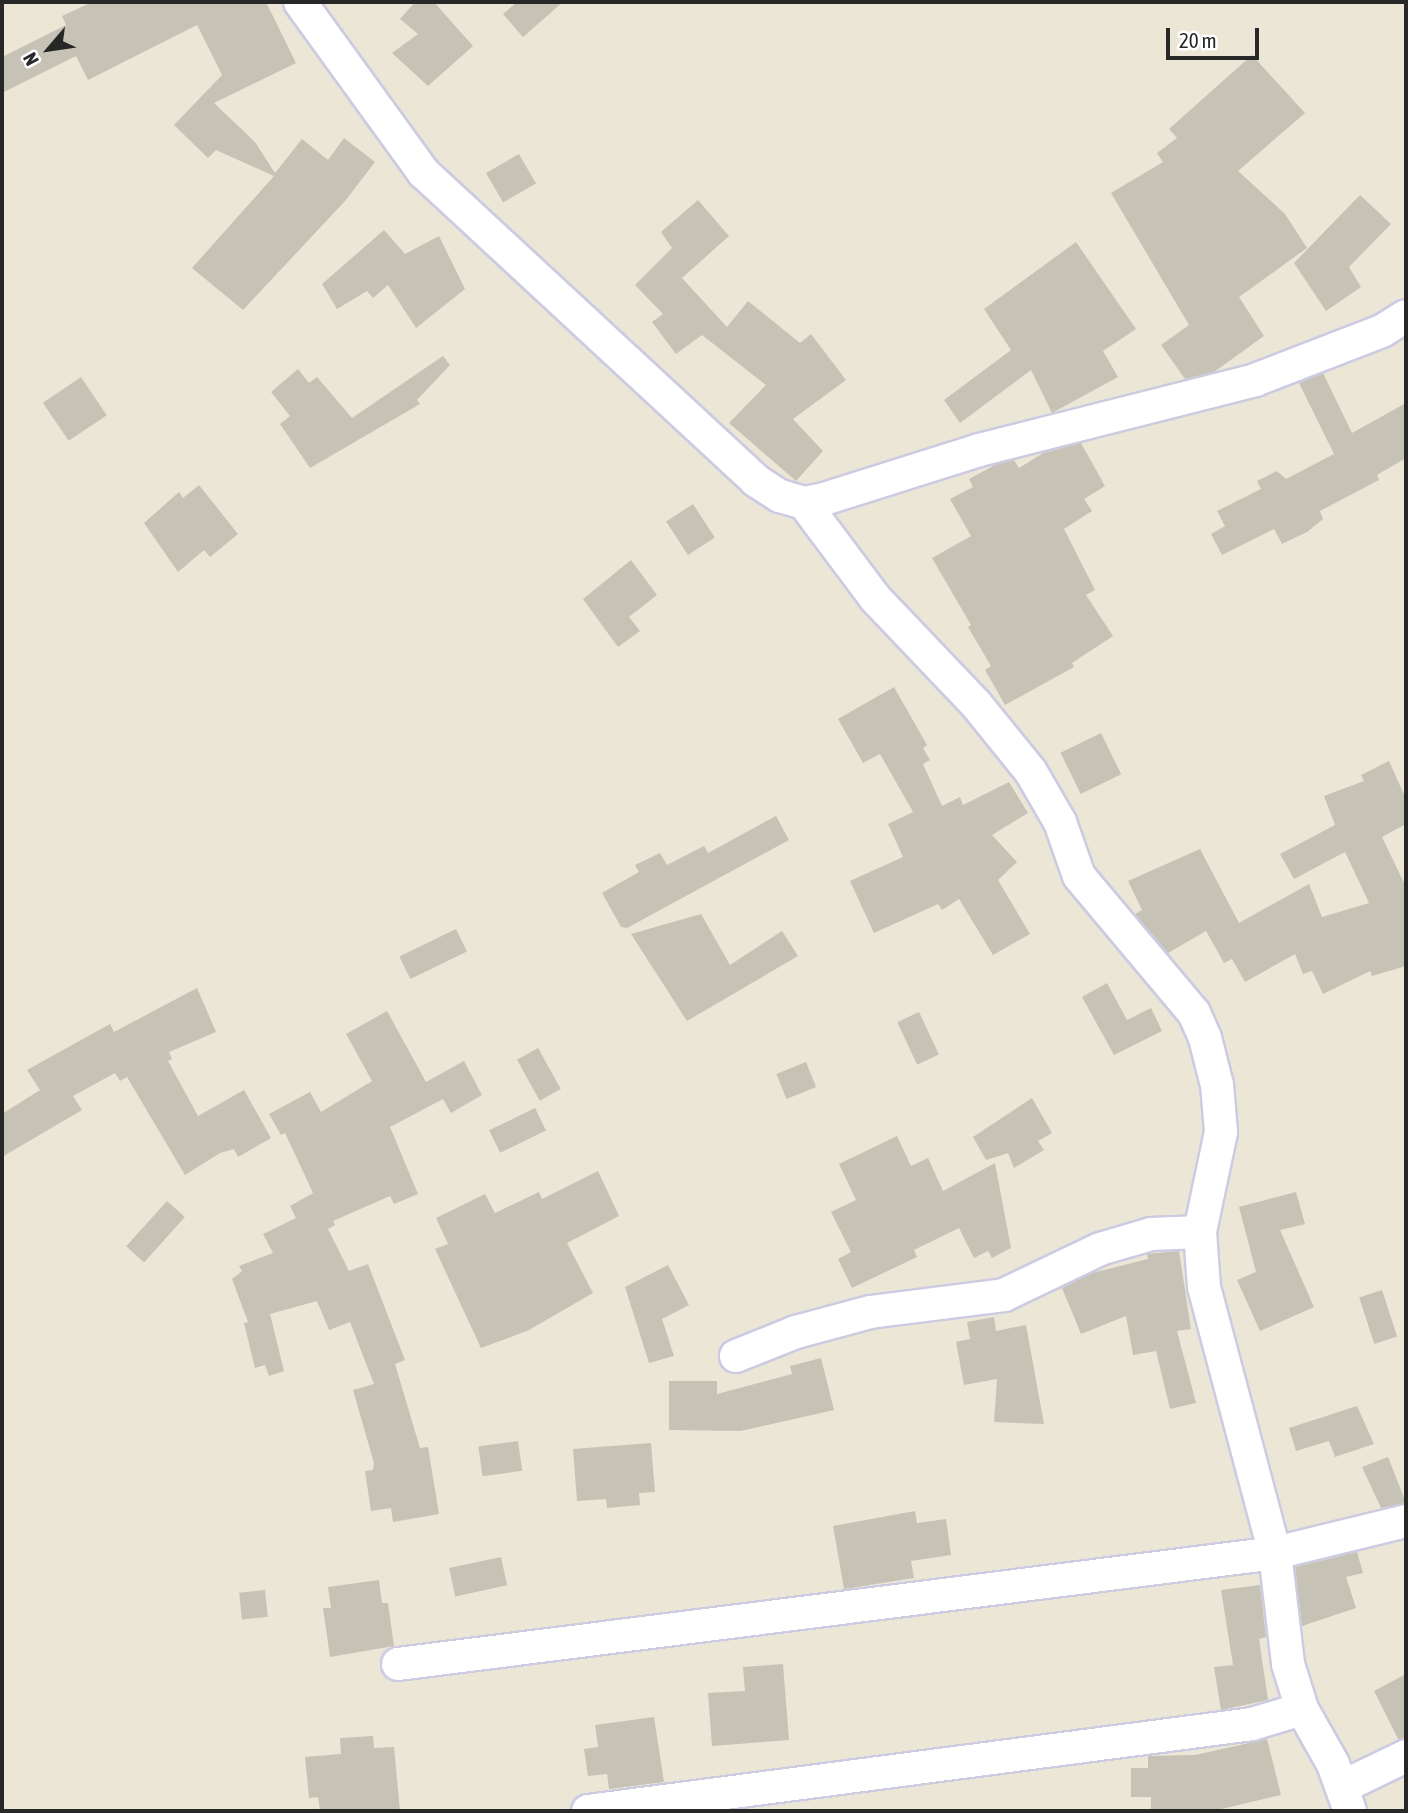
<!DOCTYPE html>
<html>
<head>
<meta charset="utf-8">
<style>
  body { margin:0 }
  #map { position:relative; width:1408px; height:1813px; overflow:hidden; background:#ebe6d6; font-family:"Asap Condensed",sans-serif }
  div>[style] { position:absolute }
  .building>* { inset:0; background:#c6c3b6; transform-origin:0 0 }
  .roads { filter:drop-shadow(2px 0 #cccbe2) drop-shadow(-2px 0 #cccbe2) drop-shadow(0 2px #cccbe2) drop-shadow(0 -2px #cccbe2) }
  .street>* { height:32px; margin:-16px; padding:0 16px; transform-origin:16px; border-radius:16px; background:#fff }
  span { translate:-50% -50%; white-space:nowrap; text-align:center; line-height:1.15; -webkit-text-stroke:6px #fff; paint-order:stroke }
  .frame { position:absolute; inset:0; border:4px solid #272727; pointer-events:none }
  .north { position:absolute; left:14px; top:14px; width:70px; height:70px; -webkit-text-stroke:5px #fff; paint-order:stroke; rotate:241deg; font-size:19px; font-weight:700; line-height:28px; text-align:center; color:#272727 }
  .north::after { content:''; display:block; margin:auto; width:24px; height:32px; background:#272727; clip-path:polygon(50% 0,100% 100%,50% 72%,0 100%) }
  .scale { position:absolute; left:1166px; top:28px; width:93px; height:32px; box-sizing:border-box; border:4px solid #272727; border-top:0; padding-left:9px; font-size:21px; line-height:24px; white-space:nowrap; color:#272727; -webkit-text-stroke:5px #fff; paint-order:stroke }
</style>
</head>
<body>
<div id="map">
  <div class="building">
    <div style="clip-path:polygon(92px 2px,266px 2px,296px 63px,214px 103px,255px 142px,275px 173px,302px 139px,328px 160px,344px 138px,375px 162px,345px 201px,243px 310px,192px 268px,274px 176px,216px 150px,208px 158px,174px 125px,222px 75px,197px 25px,88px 80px,76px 56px,2px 93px,2px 57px,66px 25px,62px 16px)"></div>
    <div style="clip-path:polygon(415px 2px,434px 2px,473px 46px,428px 86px,392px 53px,418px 34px,400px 19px)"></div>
    <div style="clip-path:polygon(517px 2px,563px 2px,523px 37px,503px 14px)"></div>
    <div style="clip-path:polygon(1252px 55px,1305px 113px,1238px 171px,1285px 214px,1307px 248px,1239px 297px,1264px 336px,1214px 372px,1185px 379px,1161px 345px,1189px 325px,1111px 193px,1163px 162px,1157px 153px,1177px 138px,1169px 129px)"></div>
    <div style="left:519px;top:154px;width:34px;height:38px;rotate:60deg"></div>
    <div style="clip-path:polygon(1360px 195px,1391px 224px,1349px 267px,1361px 287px,1326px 311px,1294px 263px)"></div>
    <div style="clip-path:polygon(698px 200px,729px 236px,682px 278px,727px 327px,748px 301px,800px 343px,811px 334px,846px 380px,793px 419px,823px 451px,796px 481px,729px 423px,766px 385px,702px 335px,676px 354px,652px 322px,663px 314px,635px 285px,672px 248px,661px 232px)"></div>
    <div style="clip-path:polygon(384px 230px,405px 254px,439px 236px,465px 289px,416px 328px,388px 285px,373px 298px,367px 291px,337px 309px,322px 284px)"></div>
    <div style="clip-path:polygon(1076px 242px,1136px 329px,1103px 351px,1118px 377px,1052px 413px,1031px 370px,960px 423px,944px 400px,1011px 350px,984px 309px)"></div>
    <div style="clip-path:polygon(443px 356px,450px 365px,417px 400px,420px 404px,310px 468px,280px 424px,290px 416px,271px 392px,298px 369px,309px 383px,317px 377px,352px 418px)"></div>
    <div style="clip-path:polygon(1323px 373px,1352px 433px,1406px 403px,1406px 458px,1377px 475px,1379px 480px,1320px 511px,1323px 519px,1307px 532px,1282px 544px,1274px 529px,1222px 555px,1211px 534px,1225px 526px,1217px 511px,1261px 489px,1257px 481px,1277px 471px,1286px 479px,1334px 454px,1299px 383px)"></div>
    <div style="left:81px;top:377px;width:46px;height:46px;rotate:56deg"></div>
    <div style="clip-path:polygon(1081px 443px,1105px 486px,1084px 499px,1092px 511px,1064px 529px,1095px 590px,1086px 595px,1113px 636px,1072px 663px,1074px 667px,1005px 705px,985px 670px,991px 666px,968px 627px,971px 625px,932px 558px,971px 536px,950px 499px,973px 487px,969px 479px,995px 465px,1014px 460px,1019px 468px,1043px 453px)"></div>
    <div style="clip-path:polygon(199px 485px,238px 534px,210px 557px,204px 550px,178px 572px,144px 523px,179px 492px,183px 498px)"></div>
    <div style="left:693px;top:504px;width:40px;height:32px;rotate:57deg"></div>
    <div style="clip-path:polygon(631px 560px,657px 595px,629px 617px,640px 631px,618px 647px,583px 599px)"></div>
    <div style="clip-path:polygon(894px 687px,927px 745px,923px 748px,930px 760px,923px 764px,942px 806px,960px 797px,963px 805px,1009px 782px,1028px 813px,992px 835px,1017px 862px,998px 880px,1030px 934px,993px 955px,959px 899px,942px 910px,938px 904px,874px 933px,850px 881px,903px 857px,888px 824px,913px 812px,880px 754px,863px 763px,838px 719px)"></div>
    <div style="left:1101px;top:733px;width:46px;height:45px;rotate:64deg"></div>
    <div style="clip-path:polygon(1389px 761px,1406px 799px,1406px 824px,1382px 837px,1406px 887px,1406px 966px,1372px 976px,1370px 971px,1323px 994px,1312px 971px,1303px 974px,1295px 954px,1245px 982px,1232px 959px,1224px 963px,1206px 931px,1168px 953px,1135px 914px,1142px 910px,1128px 881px,1200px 849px,1239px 923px,1309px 884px,1322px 917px,1369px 903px,1345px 852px,1294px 879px,1280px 854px,1335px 825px,1324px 796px,1364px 781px,1361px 775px)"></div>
    <div style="clip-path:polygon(776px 816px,789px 840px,627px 928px,621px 927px,602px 893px,639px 872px,635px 865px,660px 853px,667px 865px,704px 846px,708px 853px)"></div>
    <div style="clip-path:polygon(701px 914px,730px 965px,782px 931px,798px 956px,687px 1021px,631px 934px)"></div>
    <div style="left:456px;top:929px;width:25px;height:63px;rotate:64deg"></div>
    <div style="clip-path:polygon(1107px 983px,1127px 1020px,1151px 1008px,1162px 1031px,1114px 1055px,1082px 997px)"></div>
    <div style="clip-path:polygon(197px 988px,216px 1032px,169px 1052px,172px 1059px,168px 1061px,198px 1116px,244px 1090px,271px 1138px,238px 1157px,234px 1149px,220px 1153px,185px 1175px,127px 1077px,120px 1081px,115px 1073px,73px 1096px,82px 1110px,2px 1157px,2px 1114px,40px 1090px,27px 1070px,110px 1024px,114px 1032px)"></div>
    <div style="clip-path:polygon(387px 1011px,426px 1082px,464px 1061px,482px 1095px,451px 1113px,443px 1099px,390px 1127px,418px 1194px,394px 1204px,390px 1196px,333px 1221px,335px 1225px,328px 1229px,349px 1271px,368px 1264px,405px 1360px,395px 1364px,420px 1448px,428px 1447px,439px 1514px,393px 1522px,391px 1508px,371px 1511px,365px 1471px,373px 1470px,374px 1463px,353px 1390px,374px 1384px,350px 1322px,329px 1330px,317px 1301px,270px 1314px,284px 1371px,269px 1376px,265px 1365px,255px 1368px,244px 1323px,248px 1322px,232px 1279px,242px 1271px,239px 1266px,273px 1253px,263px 1234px,296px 1218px,290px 1206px,313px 1193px,285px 1133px,281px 1135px,269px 1114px,310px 1092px,321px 1112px,372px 1081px,346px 1034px)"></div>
    <div style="left:919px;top:1012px;width:47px;height:24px;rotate:65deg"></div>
    <div style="left:538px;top:1048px;width:47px;height:24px;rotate:61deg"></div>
    <div style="left:806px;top:1062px;width:27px;height:32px;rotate:68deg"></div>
    <div style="clip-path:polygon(1032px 1098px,1052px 1133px,1038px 1141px,1044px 1150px,1014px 1168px,1008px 1153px,986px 1160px,973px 1137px)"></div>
    <div style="left:535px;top:1108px;width:25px;height:51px;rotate:64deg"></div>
    <div style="clip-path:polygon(897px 1136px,911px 1166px,928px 1158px,943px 1191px,995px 1163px,1011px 1248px,992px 1258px,988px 1251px,974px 1258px,959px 1228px,914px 1250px,917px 1257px,852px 1288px,838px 1259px,851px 1252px,831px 1212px,856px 1200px,839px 1164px)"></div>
    <div style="clip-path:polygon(598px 1171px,619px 1216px,567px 1243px,593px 1293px,529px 1330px,481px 1348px,435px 1249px,448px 1244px,436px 1218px,485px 1194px,495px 1213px,539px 1192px,542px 1199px)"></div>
    <div style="clip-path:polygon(1296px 1192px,1305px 1224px,1280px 1230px,1314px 1307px,1260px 1331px,1237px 1280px,1256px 1272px,1239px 1207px)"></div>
    <div style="left:167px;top:1201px;width:24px;height:61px;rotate:42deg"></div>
    <div style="clip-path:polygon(1179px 1251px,1191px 1329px,1177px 1331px,1196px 1403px,1170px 1409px,1156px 1351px,1133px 1355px,1126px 1316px,1081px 1334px,1062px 1288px,1092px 1273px,1148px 1259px,1147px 1254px)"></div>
    <div style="clip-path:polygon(668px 1265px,689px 1305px,662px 1319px,674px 1356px,649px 1363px,625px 1287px)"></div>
    <div style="left:1382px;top:1290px;width:49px;height:24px;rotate:72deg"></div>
    <div style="clip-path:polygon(994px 1317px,996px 1331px,1026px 1325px,1044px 1424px,994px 1422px,997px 1379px,964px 1385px,956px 1342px,970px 1339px,967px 1322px)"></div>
    <div style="clip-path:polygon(821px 1358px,834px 1410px,741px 1431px,669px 1430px,669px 1381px,717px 1381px,717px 1394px,792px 1374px,790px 1366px)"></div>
    <div style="clip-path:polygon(1357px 1406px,1374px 1444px,1335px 1457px,1329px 1441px,1296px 1451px,1289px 1428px)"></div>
    <div style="left:518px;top:1441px;width:30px;height:40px;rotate:82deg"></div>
    <div style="clip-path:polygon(651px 1443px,655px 1492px,639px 1493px,640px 1505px,607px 1508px,606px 1499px,577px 1501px,573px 1449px)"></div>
    <div style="clip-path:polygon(1388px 1457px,1406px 1503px,1381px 1508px,1362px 1467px)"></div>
    <div style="clip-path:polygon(915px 1511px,917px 1523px,946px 1519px,951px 1555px,911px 1561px,914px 1578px,844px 1589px,833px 1526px)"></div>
    <div style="clip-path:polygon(1357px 1552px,1363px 1573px,1346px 1577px,1356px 1608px,1302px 1626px,1295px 1567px)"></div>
    <div style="left:501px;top:1557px;width:29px;height:53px;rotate:78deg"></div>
    <div style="clip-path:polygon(379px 1580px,382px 1603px,388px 1603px,394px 1646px,330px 1657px,323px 1608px,331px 1608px,328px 1587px)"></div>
    <div style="clip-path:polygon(1260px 1585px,1266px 1637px,1259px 1639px,1268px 1700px,1221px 1710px,1214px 1667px,1233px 1665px,1221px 1590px)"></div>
    <div style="left:265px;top:1590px;width:27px;height:26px;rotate:84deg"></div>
    <div style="clip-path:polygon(783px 1664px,789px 1740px,712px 1746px,708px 1693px,745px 1691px,743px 1667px)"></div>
    <div style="clip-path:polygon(1406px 1674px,1406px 1738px,1398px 1739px,1374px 1691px)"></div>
    <div style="clip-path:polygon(654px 1717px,664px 1782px,609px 1789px,607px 1774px,588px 1776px,584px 1749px,598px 1747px,595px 1725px)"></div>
    <div style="clip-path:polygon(373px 1736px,374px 1748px,394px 1747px,400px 1811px,320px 1811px,318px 1797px,309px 1798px,305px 1757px,341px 1754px,340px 1738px)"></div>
    <div style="clip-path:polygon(1267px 1739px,1281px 1795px,1213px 1811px,1151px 1811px,1151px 1797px,1131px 1797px,1131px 1768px,1148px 1768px,1148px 1756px,1195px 1755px)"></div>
  </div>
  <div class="roads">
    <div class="street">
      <div style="left:300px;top:2px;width:211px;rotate:54.1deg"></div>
      <div style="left:424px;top:173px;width:451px;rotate:42.8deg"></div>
      <div style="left:755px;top:480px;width:30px;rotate:33deg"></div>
      <div style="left:780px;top:496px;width:25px;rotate:16deg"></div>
      <div style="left:804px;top:503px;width:20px;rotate:-11deg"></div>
      <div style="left:824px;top:499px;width:163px;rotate:-17.5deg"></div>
      <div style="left:979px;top:450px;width:285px;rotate:-14.2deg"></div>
      <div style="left:1255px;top:380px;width:136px;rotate:-21.1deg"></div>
      <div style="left:1382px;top:331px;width:28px;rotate:-32deg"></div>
      <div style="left:804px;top:503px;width:119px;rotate:53.2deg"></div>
      <div style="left:875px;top:598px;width:146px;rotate:46.4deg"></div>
      <div style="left:976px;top:704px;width:87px;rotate:51deg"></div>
      <div style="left:1031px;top:772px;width:58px;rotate:59.9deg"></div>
      <div style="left:1060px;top:822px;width:57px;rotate:70.6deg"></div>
      <div style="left:1079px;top:876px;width:179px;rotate:50deg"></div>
      <div style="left:1194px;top:1013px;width:27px;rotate:66deg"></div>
      <div style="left:1205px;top:1038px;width:49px;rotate:75.7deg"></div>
      <div style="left:1217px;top:1085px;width:47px;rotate:85.1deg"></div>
      <div style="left:1221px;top:1132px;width:102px;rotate:101.9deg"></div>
      <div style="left:1200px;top:1232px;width:55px;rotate:85.8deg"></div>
      <div style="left:1204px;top:1287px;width:275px;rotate:75.1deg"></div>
      <div style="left:1275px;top:1553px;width:112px;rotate:83.3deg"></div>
      <div style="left:1288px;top:1664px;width:47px;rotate:72.7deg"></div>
      <div style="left:1302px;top:1709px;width:63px;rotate:60.6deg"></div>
      <div style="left:1333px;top:1764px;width:50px;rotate:70.1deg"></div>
      <div style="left:736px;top:1356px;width:65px;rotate:-21.8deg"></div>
      <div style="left:796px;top:1332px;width:77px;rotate:-15.1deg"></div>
      <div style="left:870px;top:1312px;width:135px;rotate:-7.2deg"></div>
      <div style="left:1004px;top:1295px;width:106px;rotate:-25.6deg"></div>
      <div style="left:1100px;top:1249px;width:53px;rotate:-16.4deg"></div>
      <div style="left:1151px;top:1234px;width:49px;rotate:-2.3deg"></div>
      <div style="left:398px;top:1664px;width:884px;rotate:-7.21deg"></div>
      <div style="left:1275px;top:1553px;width:135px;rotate:-13.7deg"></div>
      <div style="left:1342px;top:1787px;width:71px;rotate:-25.8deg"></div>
      <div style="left:588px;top:1811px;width:670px;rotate:-7.46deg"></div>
      <div style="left:1252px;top:1724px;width:52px;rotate:-16.7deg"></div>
    </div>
  </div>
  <div class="frame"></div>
  <div class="north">N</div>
  <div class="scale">20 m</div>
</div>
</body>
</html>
